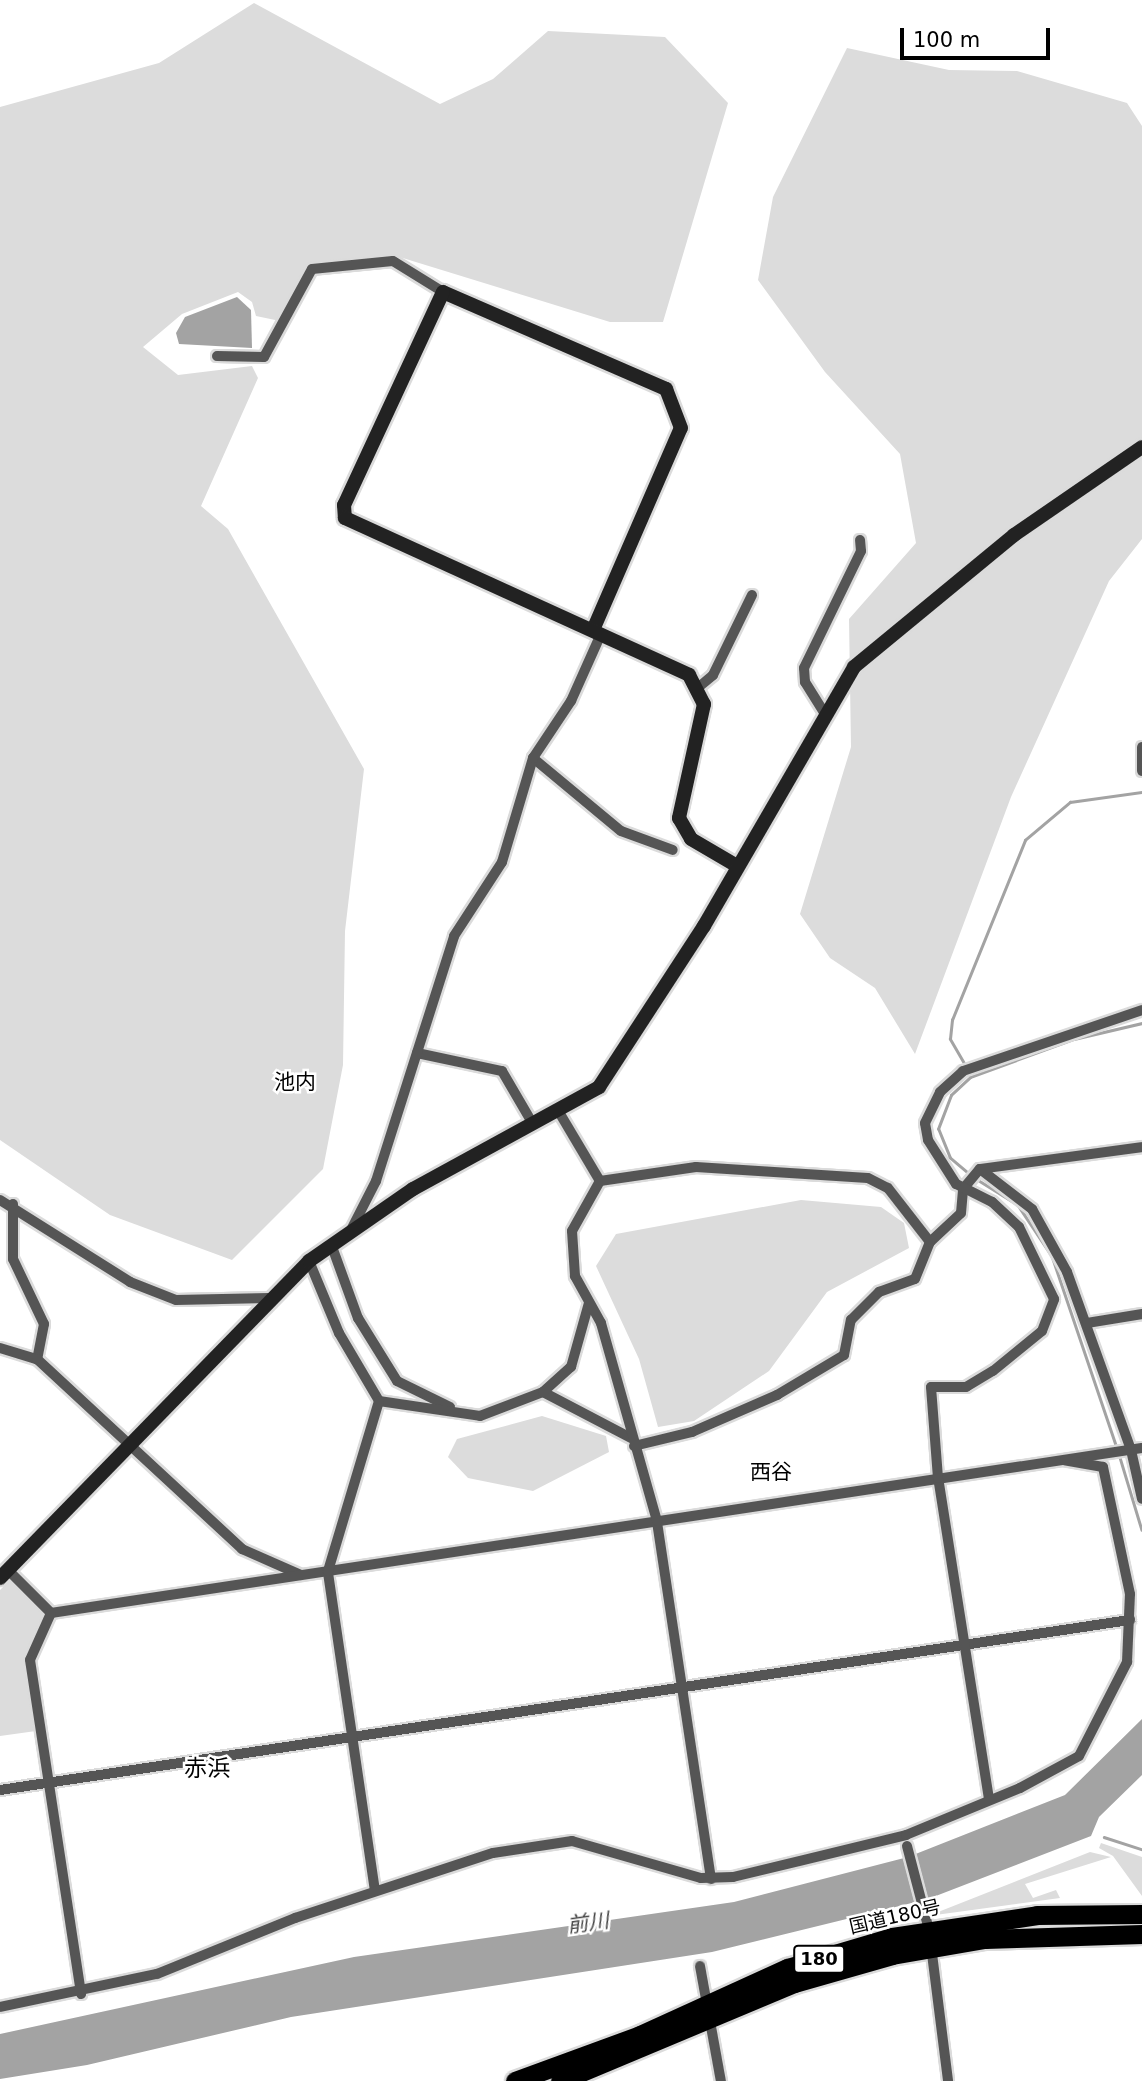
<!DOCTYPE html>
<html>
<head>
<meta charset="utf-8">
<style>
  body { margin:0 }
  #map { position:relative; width:1142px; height:2081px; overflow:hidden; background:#fff; font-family:"DejaVu Sans","Noto Sans JP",sans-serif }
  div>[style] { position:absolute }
  .green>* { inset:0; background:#dcdcdc }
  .water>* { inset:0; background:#a3a3a3 }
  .stream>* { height:2.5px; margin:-1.25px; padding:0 1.25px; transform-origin:1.25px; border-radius:1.25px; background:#a3a3a3 }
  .roads { filter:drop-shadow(2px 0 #dbdbdb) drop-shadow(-2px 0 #dbdbdb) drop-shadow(0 2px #dbdbdb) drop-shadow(0 -2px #dbdbdb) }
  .street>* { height:10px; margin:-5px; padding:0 5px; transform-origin:5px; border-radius:5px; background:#555 }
  .secondary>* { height:14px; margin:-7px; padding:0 7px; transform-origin:7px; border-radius:7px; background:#222 }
  .highway>* { height:19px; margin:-9.5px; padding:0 9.5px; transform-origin:9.5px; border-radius:9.5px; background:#000 }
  span { translate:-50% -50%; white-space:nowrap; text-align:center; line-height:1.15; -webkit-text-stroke:5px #fff; paint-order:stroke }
  .shield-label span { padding:2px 5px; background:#fff; border:2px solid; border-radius:5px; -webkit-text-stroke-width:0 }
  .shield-label { font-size:18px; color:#000; font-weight:700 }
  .street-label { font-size:19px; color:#000 }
  .neighbourhood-label { font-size:21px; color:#000 }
  .water-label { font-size:21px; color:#444; font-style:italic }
  .quarter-label { font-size:23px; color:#000 }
  .scale { position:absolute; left:900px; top:28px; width:150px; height:32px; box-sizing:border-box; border:4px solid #000; border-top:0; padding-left:9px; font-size:21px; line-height:24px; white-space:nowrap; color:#000; -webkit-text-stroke:5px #fff; paint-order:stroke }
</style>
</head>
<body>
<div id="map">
  <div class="green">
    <div style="clip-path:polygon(254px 3px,440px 104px,493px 79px,548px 31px,665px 37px,728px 103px,663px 322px,610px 322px,393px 255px,310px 265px,280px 321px,256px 316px,252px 302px,238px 292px,182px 314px,143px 347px,178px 375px,252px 366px,258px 378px,201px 506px,228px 529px,364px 769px,345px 931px,343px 1065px,323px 1169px,232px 1260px,110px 1215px,0 1140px,0 107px,159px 63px)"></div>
    <div style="clip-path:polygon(847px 48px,949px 70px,1017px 71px,1127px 103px,1142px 126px,1142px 539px,1109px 581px,1011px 797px,915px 1054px,875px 988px,830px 958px,800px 914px,851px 747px,849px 619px,916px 543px,900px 454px,825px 372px,758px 280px,773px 197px)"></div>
    <div style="clip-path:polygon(801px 1200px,881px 1207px,904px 1223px,909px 1248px,827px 1292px,769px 1371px,694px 1421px,658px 1427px,639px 1359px,596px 1266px,616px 1234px)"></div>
    <div style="clip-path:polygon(542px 1416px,606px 1436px,609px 1452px,533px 1491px,468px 1478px,448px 1457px,457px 1439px)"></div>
    <div style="clip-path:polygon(11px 1579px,46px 1615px,24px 1660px,36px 1731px,0 1736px,0 1590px)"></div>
    <div style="clip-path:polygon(1101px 1843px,1142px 1857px,1142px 1896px,1113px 1856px,1099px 1848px)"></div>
    <div style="clip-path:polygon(1090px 1852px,1111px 1857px,1025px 1884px,1033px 1898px,1056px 1890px,1060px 1898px,928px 1916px)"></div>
  </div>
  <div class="water">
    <div style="clip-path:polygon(237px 297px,251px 310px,252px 348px,179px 344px,176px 333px,185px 317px)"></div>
    <div style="clip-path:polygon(1142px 1719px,1142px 1775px,1099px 1817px,1091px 1836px,928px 1899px,712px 1952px,291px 2017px,87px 2065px,0 2079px,0 2034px,354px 1957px,734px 1902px,908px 1857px,1065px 1795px)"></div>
  </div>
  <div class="stream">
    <div style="left:966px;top:1067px;width:32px;rotate:-120deg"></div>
    <div style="left:950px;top:1039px;width:19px;rotate:-84deg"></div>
    <div style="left:952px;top:1020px;width:194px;rotate:-67.9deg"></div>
    <div style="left:1025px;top:840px;width:59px;rotate:-40.2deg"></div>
    <div style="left:1070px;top:802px;width:73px;rotate:-7.9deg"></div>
    <div style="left:969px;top:1174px;width:25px;rotate:-140deg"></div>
    <div style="left:950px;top:1158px;width:31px;rotate:-112deg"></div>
    <div style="left:938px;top:1129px;width:36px;rotate:-69deg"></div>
    <div style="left:951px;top:1095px;width:26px;rotate:-43deg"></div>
    <div style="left:970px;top:1077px;width:111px;rotate:-20.1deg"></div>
    <div style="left:1074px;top:1039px;width:70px;rotate:-13.2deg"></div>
    <div style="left:975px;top:1178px;width:51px;rotate:32.1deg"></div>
    <div style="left:1018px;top:1205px;width:61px;rotate:56.3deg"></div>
    <div style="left:1052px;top:1256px;width:203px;rotate:71.3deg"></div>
    <div style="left:1119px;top:1454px;width:79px;rotate:73.2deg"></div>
    <div style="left:1104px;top:1837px;width:40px;rotate:18deg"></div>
  </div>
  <div class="roads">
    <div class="street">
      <div style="left:217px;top:356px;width:47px;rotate:1.2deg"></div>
      <div style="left:264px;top:357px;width:100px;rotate:-61.4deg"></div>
      <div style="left:312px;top:269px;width:81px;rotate:-5.6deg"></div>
      <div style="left:393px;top:261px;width:59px;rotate:31.8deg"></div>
      <div style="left:700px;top:686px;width:17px;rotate:-40deg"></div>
      <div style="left:713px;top:675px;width:89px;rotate:-64deg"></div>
      <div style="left:825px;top:714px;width:38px;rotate:-122deg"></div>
      <div style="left:805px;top:682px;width:14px;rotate:-94deg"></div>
      <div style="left:804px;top:668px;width:130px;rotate:-64deg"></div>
      <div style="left:861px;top:551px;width:11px;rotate:-95deg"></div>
      <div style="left:1142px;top:747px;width:24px;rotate:90deg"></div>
      <div style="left:533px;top:758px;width:114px;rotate:39.7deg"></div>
      <div style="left:621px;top:831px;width:55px;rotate:20.1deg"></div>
      <div style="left:417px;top:1053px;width:87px;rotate:12deg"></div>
      <div style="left:502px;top:1071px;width:61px;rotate:59.7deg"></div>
      <div style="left:559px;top:1112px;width:80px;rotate:59.3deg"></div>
      <div style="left:980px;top:1169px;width:66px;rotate:37.6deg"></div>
      <div style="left:1032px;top:1209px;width:72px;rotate:60.9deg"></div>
      <div style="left:1067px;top:1272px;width:189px;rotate:70.2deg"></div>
      <div style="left:1131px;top:1450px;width:50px;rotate:77.3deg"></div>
      <div style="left:0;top:1200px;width:154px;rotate:32.2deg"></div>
      <div style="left:130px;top:1282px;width:49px;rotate:21.4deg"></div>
      <div style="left:176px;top:1300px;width:93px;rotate:-1.2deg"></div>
      <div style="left:13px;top:1204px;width:55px;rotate:90deg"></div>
      <div style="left:13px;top:1259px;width:72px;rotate:64.5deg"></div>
      <div style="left:44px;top:1324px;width:36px;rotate:101deg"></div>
      <div style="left:352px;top:1228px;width:53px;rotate:-62.9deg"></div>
      <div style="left:376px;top:1181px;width:257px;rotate:-72.3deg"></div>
      <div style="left:454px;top:936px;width:88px;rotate:-57deg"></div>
      <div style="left:502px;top:862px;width:109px;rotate:-73.4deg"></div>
      <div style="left:533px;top:758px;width:69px;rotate:-56.3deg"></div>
      <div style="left:571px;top:701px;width:73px;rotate:-65.9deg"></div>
      <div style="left:331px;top:1244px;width:79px;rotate:70deg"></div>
      <div style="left:358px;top:1318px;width:74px;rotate:58.2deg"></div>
      <div style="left:397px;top:1381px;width:59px;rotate:26.1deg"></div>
      <div style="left:309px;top:1261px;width:78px;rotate:67.4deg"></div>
      <div style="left:339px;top:1333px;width:79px;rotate:59.5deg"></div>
      <div style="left:379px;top:1401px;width:102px;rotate:8.4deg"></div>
      <div style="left:480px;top:1416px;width:67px;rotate:-20.9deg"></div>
      <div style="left:543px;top:1392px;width:99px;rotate:27.6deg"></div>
      <div style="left:1087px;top:1323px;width:56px;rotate:-9.3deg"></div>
      <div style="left:0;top:1348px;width:39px;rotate:17deg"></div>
      <div style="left:37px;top:1359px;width:280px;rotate:42.8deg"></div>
      <div style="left:242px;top:1549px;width:64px;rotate:23.8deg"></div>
      <div style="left:543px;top:1392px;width:38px;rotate:-42deg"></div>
      <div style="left:571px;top:1367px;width:66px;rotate:-74.3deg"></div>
      <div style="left:634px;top:1446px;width:60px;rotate:-13.6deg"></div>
      <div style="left:692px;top:1432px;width:93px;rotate:-23.5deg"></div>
      <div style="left:777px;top:1395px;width:78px;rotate:-30.8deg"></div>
      <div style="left:844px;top:1355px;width:36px;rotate:-79deg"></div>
      <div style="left:851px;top:1320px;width:40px;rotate:-45deg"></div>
      <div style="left:879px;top:1292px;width:38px;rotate:-20deg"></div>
      <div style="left:915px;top:1279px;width:40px;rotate:-68deg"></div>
      <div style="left:930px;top:1242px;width:42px;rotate:-43.1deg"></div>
      <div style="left:961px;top:1213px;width:24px;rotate:-85deg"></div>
      <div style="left:963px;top:1189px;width:26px;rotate:-50deg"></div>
      <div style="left:980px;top:1169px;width:163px;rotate:-7.7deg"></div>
      <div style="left:8px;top:1570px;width:61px;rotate:45deg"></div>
      <div style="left:51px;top:1613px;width:1103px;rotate:-8.6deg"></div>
      <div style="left:51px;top:1613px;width:51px;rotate:114.1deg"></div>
      <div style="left:30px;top:1660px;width:338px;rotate:81.3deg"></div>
      <div style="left:0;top:1790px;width:1143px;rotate:-8.56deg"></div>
      <div style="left:989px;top:1799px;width:325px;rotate:-99deg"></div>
      <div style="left:938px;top:1478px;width:91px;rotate:-94.4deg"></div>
      <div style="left:931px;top:1387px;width:35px"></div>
      <div style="left:966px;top:1387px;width:31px;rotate:-31deg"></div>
      <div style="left:993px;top:1371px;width:63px;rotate:-39.2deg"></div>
      <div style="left:1042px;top:1331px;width:34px;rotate:-69deg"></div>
      <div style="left:1054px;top:1299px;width:80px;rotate:-115.9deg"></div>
      <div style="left:1019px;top:1227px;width:37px;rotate:-137deg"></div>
      <div style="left:992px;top:1202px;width:40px;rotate:-153.4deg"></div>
      <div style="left:956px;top:1184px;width:52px;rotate:-122.5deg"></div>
      <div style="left:928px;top:1140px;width:17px;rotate:-100deg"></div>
      <div style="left:925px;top:1123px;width:34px;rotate:-64deg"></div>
      <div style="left:940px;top:1092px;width:31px;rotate:-42deg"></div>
      <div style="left:963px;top:1071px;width:189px;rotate:-18.8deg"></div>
      <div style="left:907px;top:1846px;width:87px;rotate:75.3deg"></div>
      <div style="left:929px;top:1930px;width:152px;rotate:82.8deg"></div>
      <div style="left:711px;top:1879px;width:362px;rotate:-98.6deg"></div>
      <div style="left:657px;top:1521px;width:206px;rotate:-105.8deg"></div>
      <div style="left:601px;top:1323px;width:54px;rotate:-119deg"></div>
      <div style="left:575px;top:1276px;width:45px;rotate:-93.8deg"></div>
      <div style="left:572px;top:1231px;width:57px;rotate:-60.8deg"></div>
      <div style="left:600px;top:1181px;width:97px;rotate:-8.3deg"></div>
      <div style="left:696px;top:1167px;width:172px;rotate:3.7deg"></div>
      <div style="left:868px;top:1178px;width:22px;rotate:27deg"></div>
      <div style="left:888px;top:1188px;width:68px;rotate:52.1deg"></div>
      <div style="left:375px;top:1891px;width:323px;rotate:-98.4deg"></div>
      <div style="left:328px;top:1571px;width:177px;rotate:-73.3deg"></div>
      <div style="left:700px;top:1966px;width:117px;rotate:79.7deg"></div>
      <div style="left:0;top:2007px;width:160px;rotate:-11.9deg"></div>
      <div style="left:157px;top:1974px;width:149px;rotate:-22.1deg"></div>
      <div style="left:295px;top:1918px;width:208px;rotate:-18.2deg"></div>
      <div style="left:493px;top:1853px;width:80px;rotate:-8.6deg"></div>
      <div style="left:572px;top:1841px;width:134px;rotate:16deg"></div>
      <div style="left:701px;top:1878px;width:32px;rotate:-2deg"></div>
      <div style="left:733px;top:1877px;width:178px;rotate:-13.6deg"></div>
      <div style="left:906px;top:1835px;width:123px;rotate:-22.4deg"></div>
      <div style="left:1020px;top:1788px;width:67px;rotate:-28.5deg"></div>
      <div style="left:1079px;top:1756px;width:106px;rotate:-62.9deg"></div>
      <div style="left:1127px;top:1662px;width:68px;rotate:-87.5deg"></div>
      <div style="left:1130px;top:1594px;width:130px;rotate:-102deg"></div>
      <div style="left:1103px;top:1467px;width:39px;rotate:-170deg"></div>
    </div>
    <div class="secondary">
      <div style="left:593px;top:630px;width:220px;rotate:-66.5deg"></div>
      <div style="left:681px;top:428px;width:42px;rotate:-111deg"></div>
      <div style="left:666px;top:389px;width:243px;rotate:-156.5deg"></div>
      <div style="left:443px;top:292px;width:235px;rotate:114.9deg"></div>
      <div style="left:344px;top:505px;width:13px;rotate:86deg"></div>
      <div style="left:345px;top:518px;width:378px;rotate:24.5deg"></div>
      <div style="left:689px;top:675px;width:33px;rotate:63deg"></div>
      <div style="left:704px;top:704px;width:117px;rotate:102.4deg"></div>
      <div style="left:679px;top:818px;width:24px;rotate:60deg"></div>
      <div style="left:691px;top:839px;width:53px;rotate:30.4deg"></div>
      <div style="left:0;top:1578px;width:443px;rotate:-45.7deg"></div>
      <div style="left:309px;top:1261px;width:126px;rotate:-34.7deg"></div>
      <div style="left:413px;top:1189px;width:212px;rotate:-28.7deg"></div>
      <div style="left:599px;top:1087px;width:192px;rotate:-56.9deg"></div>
      <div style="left:704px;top:926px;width:299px;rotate:-59.9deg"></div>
      <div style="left:854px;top:667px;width:207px;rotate:-39.5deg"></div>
      <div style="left:1014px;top:535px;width:155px;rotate:-34.5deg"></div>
    </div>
    <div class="highway">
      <div style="left:515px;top:2081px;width:133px;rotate:-20.2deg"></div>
      <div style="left:640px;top:2035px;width:162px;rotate:-24.5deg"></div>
      <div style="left:787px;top:1968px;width:109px;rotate:-16.4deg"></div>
      <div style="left:892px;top:1937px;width:147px;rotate:-8.6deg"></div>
      <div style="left:1037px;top:1915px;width:105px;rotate:-0.5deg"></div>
      <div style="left:560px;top:2081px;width:254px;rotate:-22.7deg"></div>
      <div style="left:794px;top:1983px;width:102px;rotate:-15.9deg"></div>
      <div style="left:892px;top:1955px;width:94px;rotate:-9.8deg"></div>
      <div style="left:985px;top:1939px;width:157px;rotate:-1.8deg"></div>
    </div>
  </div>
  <div class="shield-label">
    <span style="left:819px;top:1959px">180</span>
  </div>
  <div class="street-label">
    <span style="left:895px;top:1917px;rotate:-13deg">国道180号</span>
  </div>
  <div class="neighbourhood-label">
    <span style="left:295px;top:1082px">池内</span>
    <span style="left:771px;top:1472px">西谷</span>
  </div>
  <div class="water-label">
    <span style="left:588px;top:1923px;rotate:-8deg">前川</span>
  </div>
  <div class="quarter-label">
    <span style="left:207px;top:1768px">赤浜</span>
  </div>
  <div class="scale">100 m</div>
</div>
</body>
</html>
